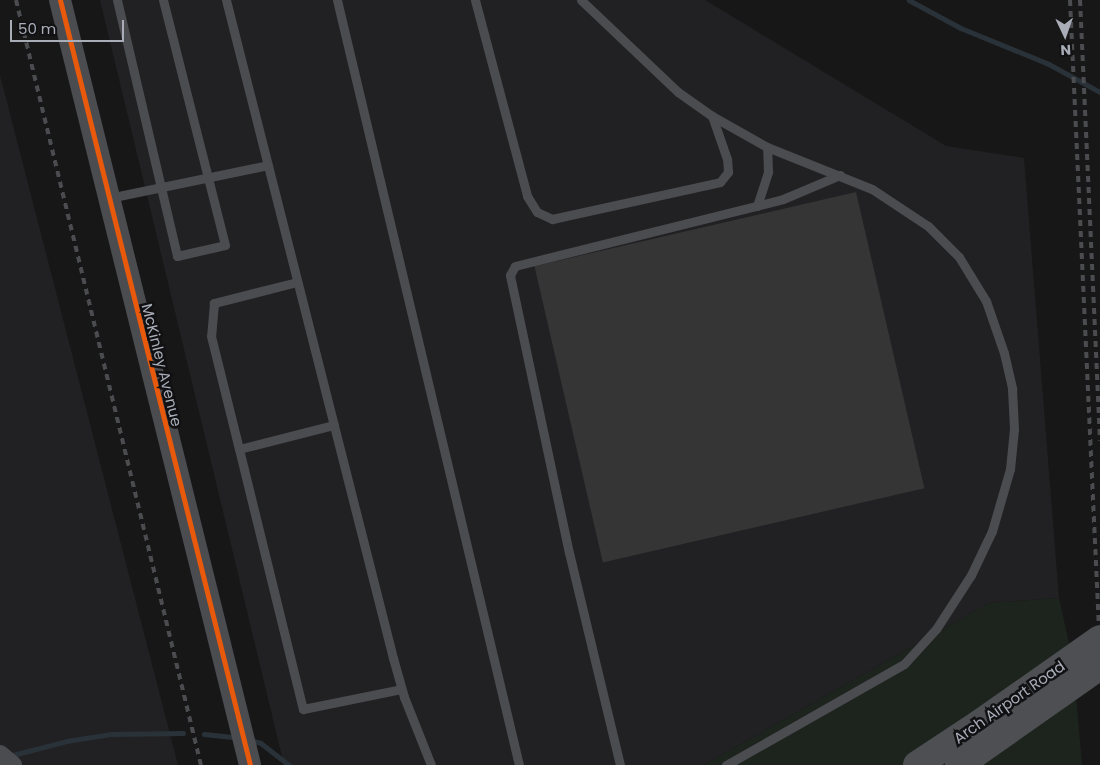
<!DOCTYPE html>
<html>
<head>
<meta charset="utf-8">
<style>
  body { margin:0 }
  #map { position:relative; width:1100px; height:765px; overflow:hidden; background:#171717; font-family:Poppins,sans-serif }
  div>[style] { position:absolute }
  .built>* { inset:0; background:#212123 }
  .green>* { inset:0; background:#1d241e }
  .stream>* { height:4.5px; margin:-2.25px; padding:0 2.25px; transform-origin:2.25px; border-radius:2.25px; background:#2a3239 }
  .building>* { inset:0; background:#353536; transform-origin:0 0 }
  .service>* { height:9px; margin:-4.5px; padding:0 4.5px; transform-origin:4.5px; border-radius:4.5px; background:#4b4c50 }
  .minor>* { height:18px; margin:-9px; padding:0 9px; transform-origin:9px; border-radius:9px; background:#4b4c50 }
  .tertiary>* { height:22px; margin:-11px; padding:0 11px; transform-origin:11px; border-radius:11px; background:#4b4c50 }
  .primary>* { height:28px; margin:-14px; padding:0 14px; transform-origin:14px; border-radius:14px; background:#4d4f52 }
  .rail>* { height:4px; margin-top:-2px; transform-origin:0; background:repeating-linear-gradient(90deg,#4b4c4f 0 6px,transparent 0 11px) }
  .primary-bridge>* { height:28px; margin:-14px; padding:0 14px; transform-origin:14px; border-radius:14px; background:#4d4f52 }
  .cycleway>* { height:5px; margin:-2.5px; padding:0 2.5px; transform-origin:2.5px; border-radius:2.5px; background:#e8590c }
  span { translate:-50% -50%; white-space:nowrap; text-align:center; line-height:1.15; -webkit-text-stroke:5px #111113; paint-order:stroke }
  .street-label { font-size:15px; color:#a8adb8 }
  .north { position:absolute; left:1040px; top:10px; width:50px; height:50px; -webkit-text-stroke:4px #111113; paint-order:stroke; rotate:177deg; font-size:14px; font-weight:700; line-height:20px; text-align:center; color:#a8adb8 }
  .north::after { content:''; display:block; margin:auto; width:18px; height:22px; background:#a8adb8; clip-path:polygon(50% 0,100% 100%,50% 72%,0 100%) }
  .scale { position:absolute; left:10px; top:20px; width:114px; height:22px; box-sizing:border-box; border:2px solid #a8adb8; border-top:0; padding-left:6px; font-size:15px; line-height:18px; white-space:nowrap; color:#a8adb8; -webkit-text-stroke:4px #111113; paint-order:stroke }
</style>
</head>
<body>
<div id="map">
  <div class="built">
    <div style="clip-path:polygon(100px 0,705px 0,946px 146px,1024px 158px,1059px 598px,989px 603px,704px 765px,284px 765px)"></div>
    <div style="clip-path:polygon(0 75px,178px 765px,0 765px)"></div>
  </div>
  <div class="green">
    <div style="clip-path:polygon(1059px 598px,1073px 661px,1082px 765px,704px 765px,989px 603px)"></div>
  </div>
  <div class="stream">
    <div style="left:909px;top:0;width:59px;rotate:28.3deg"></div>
    <div style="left:961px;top:28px;width:95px;rotate:22.2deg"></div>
    <div style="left:1049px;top:64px;width:58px;rotate:28.8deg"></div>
    <div style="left:204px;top:734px;width:31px;rotate:6deg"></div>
    <div style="left:250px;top:740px;width:11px;rotate:15deg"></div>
    <div style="left:261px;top:743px;width:36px;rotate:38deg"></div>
    <div style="left:9px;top:756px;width:60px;rotate:-14.5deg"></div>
    <div style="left:67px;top:741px;width:45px;rotate:-9deg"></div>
    <div style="left:111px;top:734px;width:72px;rotate:-0.8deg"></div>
  </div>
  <div class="building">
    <div style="left:856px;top:192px;width:304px;height:330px;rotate:77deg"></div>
  </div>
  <div class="service">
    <div style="left:117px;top:0;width:263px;rotate:76.8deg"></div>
    <div style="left:177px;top:256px;width:49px;rotate:-12.9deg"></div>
    <div style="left:225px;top:245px;width:253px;rotate:-104.2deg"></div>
    <div style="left:226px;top:0;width:679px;rotate:75.76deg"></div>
    <div style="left:393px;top:658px;width:41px;rotate:74.2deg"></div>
    <div style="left:404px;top:697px;width:73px;rotate:68.3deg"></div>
    <div style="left:337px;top:0;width:786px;rotate:76.62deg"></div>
    <div style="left:475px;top:0;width:203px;rotate:75.1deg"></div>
    <div style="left:527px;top:196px;width:19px;rotate:58deg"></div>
    <div style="left:537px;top:212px;width:17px;rotate:25deg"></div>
    <div style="left:552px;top:219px;width:172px;rotate:-12.4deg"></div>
    <div style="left:720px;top:182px;width:13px;rotate:-51deg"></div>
    <div style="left:728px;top:172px;width:13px;rotate:-94deg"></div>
    <div style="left:727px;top:159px;width:46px;rotate:-109.2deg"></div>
    <div style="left:581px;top:0;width:134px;rotate:43.5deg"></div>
    <div style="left:678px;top:92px;width:42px;rotate:35.2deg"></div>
    <div style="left:712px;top:116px;width:63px;rotate:29.4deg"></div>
    <div style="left:767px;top:147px;width:113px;rotate:21.8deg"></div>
    <div style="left:872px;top:189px;width:67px;rotate:33.5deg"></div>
    <div style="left:928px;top:226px;width:44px;rotate:45deg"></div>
    <div style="left:959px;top:257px;width:52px;rotate:58.5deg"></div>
    <div style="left:986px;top:301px;width:55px;rotate:70.9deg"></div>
    <div style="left:1004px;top:353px;width:37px;rotate:77deg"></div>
    <div style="left:1012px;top:389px;width:40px;rotate:87.1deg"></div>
    <div style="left:1014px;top:429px;width:40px;rotate:95.7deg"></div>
    <div style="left:1010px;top:469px;width:65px;rotate:106.2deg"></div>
    <div style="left:992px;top:531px;width:49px;rotate:115.5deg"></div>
    <div style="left:971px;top:575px;width:64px;rotate:122.9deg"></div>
    <div style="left:936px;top:629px;width:47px;rotate:132.4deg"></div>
    <div style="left:904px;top:664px;width:205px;rotate:150.4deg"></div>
    <div style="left:109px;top:198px;width:162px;rotate:-11.7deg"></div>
    <div style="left:757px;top:206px;width:36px;rotate:-72deg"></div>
    <div style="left:768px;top:172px;width:25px;rotate:-92deg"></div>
    <div style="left:297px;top:282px;width:86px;rotate:165.8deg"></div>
    <div style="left:214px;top:303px;width:33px;rotate:95deg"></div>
    <div style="left:211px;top:336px;width:116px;rotate:76.1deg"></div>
    <div style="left:239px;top:449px;width:98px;rotate:-14.2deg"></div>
    <div style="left:239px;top:449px;width:268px;rotate:76.2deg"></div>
    <div style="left:303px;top:709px;width:100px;rotate:-11.5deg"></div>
    <div style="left:620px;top:765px;width:218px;rotate:-103.5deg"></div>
    <div style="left:569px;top:553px;width:284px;rotate:-102deg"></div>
    <div style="left:510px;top:275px;width:10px;rotate:-61deg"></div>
    <div style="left:515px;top:266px;width:276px;rotate:-14deg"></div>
    <div style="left:783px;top:199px;width:62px;rotate:-22.8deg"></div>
  </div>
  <div class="minor">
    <div style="left:0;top:754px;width:17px;rotate:40deg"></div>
  </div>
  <div class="tertiary">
    <div style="left:60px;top:0;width:788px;rotate:76.05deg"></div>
  </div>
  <div class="primary">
    <div style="left:917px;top:765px;width:74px;rotate:-33.5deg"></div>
    <div style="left:959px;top:765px;width:172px;rotate:-35.1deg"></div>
  </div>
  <div class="rail">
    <div style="left:16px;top:0;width:787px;rotate:76.41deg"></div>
    <div style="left:1070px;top:0;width:651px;rotate:87.36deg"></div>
    <div style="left:1080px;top:0;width:441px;rotate:87.4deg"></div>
  </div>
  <div class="primary-bridge">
    <div style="left:979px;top:724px;width:148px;rotate:-35.1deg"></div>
  </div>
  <div class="cycleway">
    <div style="left:60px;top:0;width:788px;rotate:76.05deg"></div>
  </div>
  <div class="street-label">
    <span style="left:162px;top:365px;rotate:76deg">McKinley Avenue</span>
    <span style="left:1009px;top:702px;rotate:-35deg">Arch Airport Road</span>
  </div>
  <div class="north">N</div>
  <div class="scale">50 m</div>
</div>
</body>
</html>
